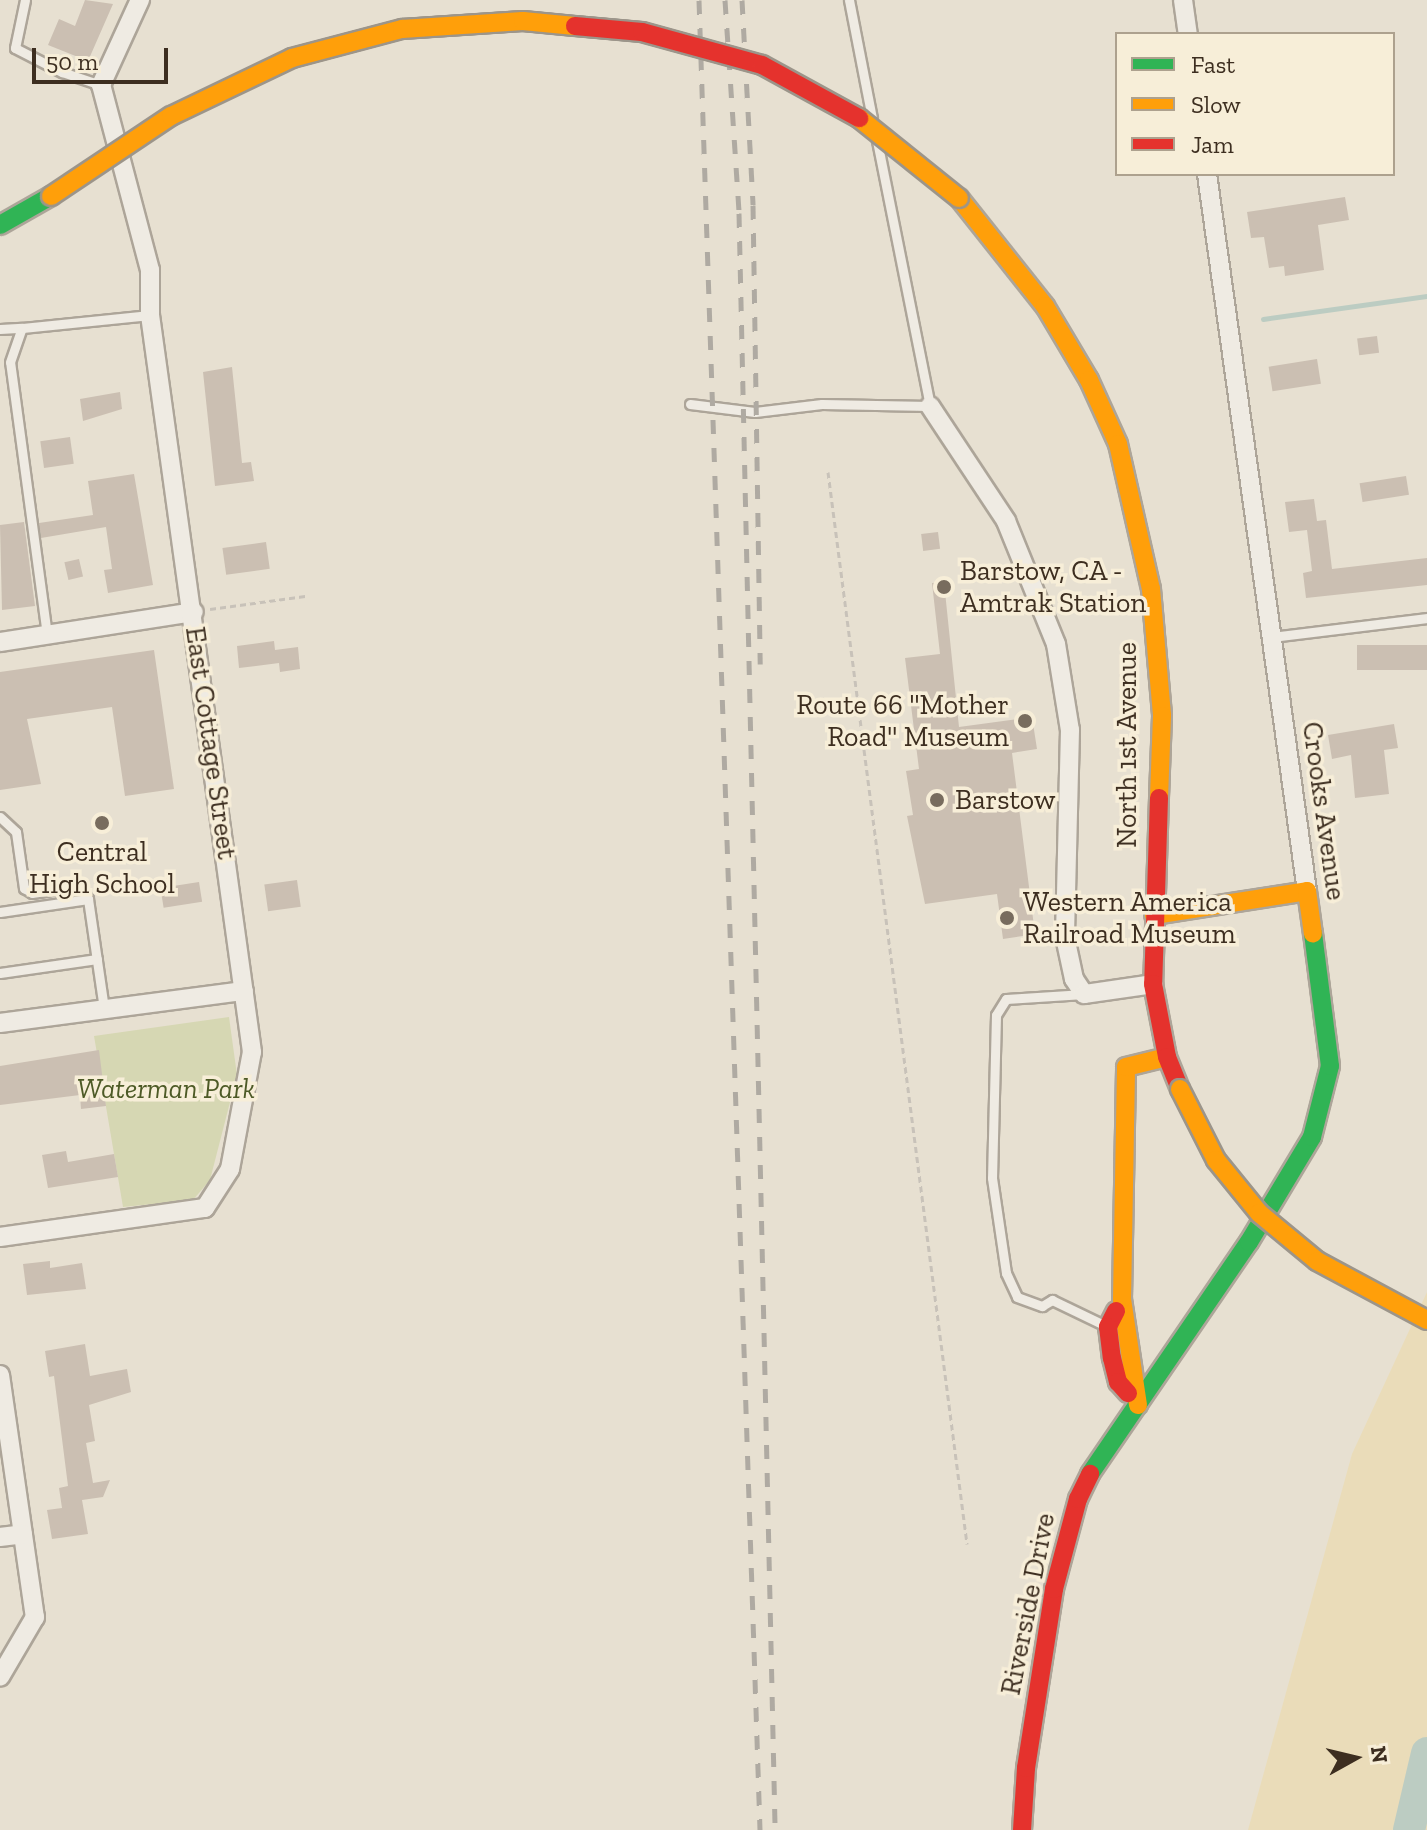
<!DOCTYPE html>
<html>
<head>
<meta charset="utf-8">
<style>
  body { margin:0 }
  #map { position:relative; width:1427px; height:1830px; overflow:hidden; background:#e7e0d1; font-family:"Zilla Slab",serif }
  div>[style] { position:absolute }
  .green>* { inset:0; background:#d6d7b3 }
  .sand>* { inset:0; background:#eadcb9 }
  .stream>* { height:5px; margin:-2.5px; padding:0 2.5px; transform-origin:2.5px; border-radius:2.5px; background:#bcccc2 }
  .river>* { height:32px; margin:-16px; padding:0 16px; transform-origin:16px; border-radius:16px; background:#bcccc2 }
  .building>* { inset:0; background:#cbbfb2; transform-origin:0 0 }
  .path>* { height:3px; margin-top:-1.5px; transform-origin:0; background:repeating-linear-gradient(90deg,#c8c2b9 0 6px,transparent 0 10px) }
  .roads { filter:drop-shadow(2px 0 #ada599) drop-shadow(-2px 0 #ada599) drop-shadow(0 2px #ada599) drop-shadow(0 -2px #ada599) }
  .lane>* { height:9px; margin:-4.5px; padding:0 4.5px; transform-origin:4.5px; border-radius:4.5px; background:#efebe3 }
  .street>* { height:18px; margin:-9px; padding:0 9px; transform-origin:9px; border-radius:9px; background:#efebe3 }
  .fast>* { height:18px; margin:-9px; padding:0 9px; transform-origin:9px; border-radius:9px; background:#30b455 }
  .slow>* { height:18px; margin:-9px; padding:0 9px; transform-origin:9px; border-radius:9px; background:#ff9f0a }
  .jam>* { height:18px; margin:-9px; padding:0 9px; transform-origin:9px; border-radius:9px; background:#e5322d }
  .rail>* { height:5px; margin-top:-2.5px; transform-origin:0; background:repeating-linear-gradient(90deg,#afaaa2 0 14px,transparent 0 28px) }
  .bridges { filter:drop-shadow(2px 0 #9c958a) drop-shadow(-2px 0 #9c958a) drop-shadow(0 2px #9c958a) drop-shadow(0 -2px #9c958a) }
  .slow-bridge>* { height:18px; margin:-9px; padding:0 9px; transform-origin:9px; border-radius:9px; background:#ff9f0a }
  .jam-bridge>* { height:18px; margin:-9px; padding:0 9px; transform-origin:9px; border-radius:9px; background:#e5322d }
  .dots>* { width:22px; height:22px; translate:-50% -50%; box-sizing:border-box; border:4px solid #f7eed8; border-radius:50% }
  span { translate:-50% -50%; white-space:nowrap; text-align:center; line-height:1.15; -webkit-text-stroke:7px #f7eed8; paint-order:stroke }
  .poi-label { font-size:28px; color:#3d2e20 }
  .left { translate:0 -50%; text-align:left }
  .right { translate:-100% -50%; text-align:right }
  .street-label { font-size:28px; color:#3d2e20 }
  .park-label { font-size:28px; color:#4d5a26; font-style:italic }
  .legend { position:absolute; left:1115px; top:32px; width:280px; height:144px; box-sizing:border-box; background:#f7eed8; border:2px solid #ada18e; margin:0; padding:10px 14px; list-style:none; font-size:24px; color:#3d2e20 }
  .legend li { display:flex; align-items:center; gap:16px; height:40px }
  .legend b { width:40px; border:2px solid #ada18e }
  .north { position:absolute; left:1315px; top:1718px; width:80px; height:80px; -webkit-text-stroke:6px #f7eed8; paint-order:stroke; rotate:82deg; font-size:22px; font-weight:700; line-height:32px; text-align:center; color:#3d2e20 }
  .north::after { content:''; display:block; margin:auto; width:28px; height:36px; background:#3d2e20; clip-path:polygon(50% 0,100% 100%,50% 72%,0 100%) }
  .scale { position:absolute; left:32px; top:48px; width:136px; height:36px; box-sizing:border-box; border:4px solid #3d2e20; border-top:0; padding-left:10px; font-size:24px; line-height:28px; white-space:nowrap; color:#3d2e20; -webkit-text-stroke:6px #f7eed8; paint-order:stroke }
</style>
</head>
<body>
<div id="map">
  <div class="green">
    <div style="clip-path:polygon(229px 1017px,237px 1075px,210px 1180px,193px 1200px,123px 1207px,94px 1036px)"></div>
  </div>
  <div class="sand">
    <div style="clip-path:polygon(1427px 1292px,1427px 1830px,1248px 1830px,1352px 1454px)"></div>
  </div>
  <div class="stream">
    <div style="left:1263px;top:319px;width:166px;rotate:-8deg"></div>
  </div>
  <div class="river">
    <div style="left:1409px;top:1830px;width:79px;rotate:-76.8deg"></div>
  </div>
  <div class="building">
    <div style="clip-path:polygon(85px 0,113px 4px,88px 61px,48px 45px,59px 19px,75px 26px)"></div>
    <div style="clip-path:polygon(1345px 197px,1349px 220px,1318px 225px,1324px 270px,1285px 276px,1284px 266px,1269px 268px,1264px 237px,1251px 238px,1247px 212px)"></div>
    <div style="left:1377px;top:336px;width:17px;height:20px;rotate:83deg"></div>
    <div style="left:1317px;top:359px;width:25px;height:49px;rotate:81deg"></div>
    <div style="clip-path:polygon(232px 367px,242px 463px,251px 462px,254px 481px,215px 486px,203px 372px)"></div>
    <div style="clip-path:polygon(120px 392px,122px 409px,83px 421px,80px 399px)"></div>
    <div style="left:70px;top:437px;width:27px;height:30px;rotate:82deg"></div>
    <div style="clip-path:polygon(134px 474px,153px 585px,108px 593px,104px 570px,112px 569px,106px 527px,41px 538px,39px 523px,93px 515px,88px 481px)"></div>
    <div style="left:1406px;top:476px;width:19px;height:47px;rotate:81deg"></div>
    <div style="clip-path:polygon(1314px 499px,1317px 521px,1326px 520px,1332px 569px,1427px 558px,1427px 585px,1306px 598px,1303px 573px,1312px 571px,1307px 530px,1289px 532px,1285px 502px)"></div>
    <div style="clip-path:polygon(24px 522px,35px 606px,2px 610px,0 525px)"></div>
    <div style="left:938px;top:532px;width:17px;height:17px;rotate:83deg"></div>
    <div style="left:266px;top:542px;width:27px;height:44px;rotate:82deg"></div>
    <div style="left:79px;top:559px;width:18px;height:15px;rotate:77deg"></div>
    <div style="clip-path:polygon(944px 582px,959px 727px,1032px 717px,1037px 749px,1012px 753px,1035px 934px,1003px 939px,997px 894px,925px 904px,907px 816px,913px 815px,906px 771px,919px 769px,905px 658px,940px 654px,932px 583px)"></div>
    <div style="clip-path:polygon(274px 641px,275px 650px,298px 647px,300px 669px,280px 672px,279px 663px,239px 668px,237px 646px)"></div>
    <div style="left:1427px;top:645px;width:25px;height:70px;rotate:90deg"></div>
    <div style="clip-path:polygon(154px 650px,174px 789px,125px 796px,112px 707px,27px 719px,41px 784px,0 790px,0 672px)"></div>
    <div style="clip-path:polygon(1394px 724px,1398px 748px,1384px 750px,1389px 794px,1355px 798px,1351px 755px,1332px 759px,1328px 735px)"></div>
    <div style="left:297px;top:880px;width:27px;height:33px;rotate:82deg"></div>
    <div style="left:199px;top:882px;width:20px;height:39px;rotate:81deg"></div>
    <div style="clip-path:polygon(99px 1050px,106px 1106px,81px 1109px,80px 1095px,0 1105px,0 1066px)"></div>
    <div style="clip-path:polygon(66px 1151px,68px 1162px,114px 1154px,118px 1177px,48px 1188px,42px 1155px)"></div>
    <div style="clip-path:polygon(50px 1261px,50px 1268px,82px 1263px,86px 1289px,27px 1295px,23px 1264px)"></div>
    <div style="clip-path:polygon(85px 1344px,90px 1376px,127px 1369px,131px 1392px,89px 1405px,95px 1441px,86px 1443px,93px 1483px,110px 1480px,103px 1497px,82px 1500px,88px 1534px,52px 1539px,47px 1510px,62px 1508px,59px 1488px,68px 1486px,54px 1376px,49px 1377px,45px 1351px)"></div>
  </div>
  <div class="path">
    <div style="left:828px;top:472px;width:1081px;rotate:82.61deg"></div>
    <div style="left:210px;top:609px;width:96px;rotate:-7.8deg"></div>
  </div>
  <div class="roads">
    <div class="lane">
      <div style="left:25px;top:0;width:49px;rotate:101.8deg"></div>
      <div style="left:15px;top:48px;width:53px;rotate:27.1deg"></div>
      <div style="left:62px;top:72px;width:41px;rotate:18.4deg"></div>
      <div style="left:849px;top:0;width:120px;rotate:79deg"></div>
      <div style="left:0;top:329px;width:22px;rotate:-3deg"></div>
      <div style="left:690px;top:404px;width:65px;rotate:7deg"></div>
      <div style="left:755px;top:412px;width:67px;rotate:-6.8deg"></div>
      <div style="left:822px;top:404px;width:108px;rotate:1.1deg"></div>
      <div style="left:930px;top:406px;width:275px;rotate:-101.3deg"></div>
      <div style="left:47px;top:635px;width:275px;rotate:-97.7deg"></div>
      <div style="left:10px;top:362px;width:36px;rotate:-71deg"></div>
      <div style="left:22px;top:328px;width:129px;rotate:-5.8deg"></div>
      <div style="left:1272px;top:637px;width:156px;rotate:-7deg"></div>
      <div style="left:0;top:817px;width:22px;rotate:43deg"></div>
      <div style="left:16px;top:832px;width:57px;rotate:81.9deg"></div>
      <div style="left:24px;top:888px;width:9px;rotate:32deg"></div>
      <div style="left:32px;top:893px;width:48px;rotate:-8.5deg"></div>
      <div style="left:79px;top:886px;width:16px;rotate:55deg"></div>
      <div style="left:88px;top:899px;width:111px;rotate:81.7deg"></div>
      <div style="left:0;top:912px;width:89px;rotate:-8.4deg"></div>
      <div style="left:0;top:973px;width:98px;rotate:-8.2deg"></div>
      <div style="left:1084px;top:994px;width:78px;rotate:176.3deg"></div>
      <div style="left:1006px;top:999px;width:19px;rotate:122deg"></div>
      <div style="left:996px;top:1015px;width:163px;rotate:91.4deg"></div>
      <div style="left:992px;top:1178px;width:96px;rotate:81.6deg"></div>
      <div style="left:1006px;top:1273px;width:26px;rotate:65deg"></div>
      <div style="left:1017px;top:1297px;width:27px;rotate:20deg"></div>
      <div style="left:1042px;top:1306px;width:12px;rotate:-31deg"></div>
      <div style="left:1052px;top:1300px;width:60px;rotate:25.7deg"></div>
    </div>
    <div class="street">
      <div style="left:1183px;top:0;width:34px;rotate:82deg"></div>
      <div style="left:1207px;top:174px;width:724px;rotate:82.06deg"></div>
      <div style="left:930px;top:406px;width:138px;rotate:56.5deg"></div>
      <div style="left:1006px;top:521px;width:133px;rotate:67.9deg"></div>
      <div style="left:1056px;top:644px;width:87px;rotate:80.8deg"></div>
      <div style="left:1070px;top:730px;width:207px;rotate:91.4deg"></div>
      <div style="left:1065px;top:937px;width:43px;rotate:77.9deg"></div>
      <div style="left:1074px;top:979px;width:18px;rotate:56deg"></div>
      <div style="left:1084px;top:994px;width:70px;rotate:-8.2deg"></div>
      <div style="left:0;top:642px;width:196px;rotate:-8.8deg"></div>
      <div style="left:0;top:1023px;width:246px;rotate:-7.5deg"></div>
      <div style="left:0;top:1237px;width:207px;rotate:-8.1deg"></div>
      <div style="left:205px;top:1208px;width:46px;rotate:-57.3deg"></div>
      <div style="left:230px;top:1169px;width:119px;rotate:-79.4deg"></div>
      <div style="left:252px;top:1052px;width:744px;rotate:-97.88deg"></div>
      <div style="left:150px;top:315px;width:45px;rotate:-90deg"></div>
      <div style="left:150px;top:270px;width:191px;rotate:-104.8deg"></div>
      <div style="left:101px;top:85px;width:94px;rotate:-65.4deg"></div>
      <div style="left:0;top:1375px;width:245px;rotate:81.8deg"></div>
      <div style="left:35px;top:1617px;width:69px;rotate:120.3deg"></div>
      <div style="left:0;top:1537px;width:23px;rotate:-7deg"></div>
    </div>
    <div class="fast">
      <div style="left:0;top:225px;width:59px;rotate:-29.6deg"></div>
      <div style="left:1090px;top:1474px;width:281px;rotate:-55.6deg"></div>
      <div style="left:1249px;top:1242px;width:122px;rotate:-59deg"></div>
      <div style="left:1312px;top:1137px;width:73px;rotate:-75.8deg"></div>
      <div style="left:1330px;top:1066px;width:133px;rotate:-97.3deg"></div>
    </div>
    <div class="slow">
      <div style="left:959px;top:198px;width:138px;rotate:51.5deg"></div>
      <div style="left:1045px;top:306px;width:86px;rotate:59.3deg"></div>
      <div style="left:1089px;top:380px;width:70px;rotate:65.6deg"></div>
      <div style="left:1118px;top:444px;width:149px;rotate:77.2deg"></div>
      <div style="left:1151px;top:589px;width:127px;rotate:85deg"></div>
      <div style="left:1162px;top:716px;width:82px;rotate:92.1deg"></div>
      <div style="left:1154px;top:915px;width:155px;rotate:-8.9deg"></div>
      <div style="left:1307px;top:891px;width:43px;rotate:82.1deg"></div>
      <div style="left:1138px;top:1405px;width:107px;rotate:-98.6deg"></div>
      <div style="left:1122px;top:1299px;width:232px;rotate:-89deg"></div>
      <div style="left:1126px;top:1067px;width:42px;rotate:-13.7deg"></div>
    </div>
    <div class="jam">
      <div style="left:1159px;top:798px;width:186px;rotate:91.8deg"></div>
      <div style="left:1153px;top:984px;width:74px;rotate:79.1deg"></div>
      <div style="left:1167px;top:1057px;width:35px;rotate:68deg"></div>
      <div style="left:1116px;top:1311px;width:18px;rotate:117deg"></div>
      <div style="left:1108px;top:1327px;width:31px;rotate:83deg"></div>
      <div style="left:1112px;top:1358px;width:25px;rotate:76deg"></div>
      <div style="left:1118px;top:1382px;width:15px;rotate:48deg"></div>
      <div style="left:1022px;top:1830px;width:62px;rotate:-86.3deg"></div>
      <div style="left:1026px;top:1768px;width:181px;rotate:-81.1deg"></div>
      <div style="left:1054px;top:1589px;width:93px;rotate:-75.1deg"></div>
      <div style="left:1078px;top:1499px;width:28px;rotate:-64deg"></div>
    </div>
  </div>
  <div class="rail">
    <div style="left:699px;top:0;width:1831px;rotate:88.09deg"></div>
    <div style="left:725px;top:0;width:213px;rotate:86.2deg"></div>
    <div style="left:739px;top:213px;width:1617px;rotate:88.72deg"></div>
    <div style="left:742px;top:0;width:205px;rotate:86.9deg"></div>
    <div style="left:753px;top:205px;width:459px;rotate:89.1deg"></div>
  </div>
  <div class="bridges">
    <div class="slow-bridge">
      <div style="left:859px;top:118px;width:128px;rotate:38.7deg"></div>
      <div style="left:51px;top:196px;width:144px;rotate:-33.7deg"></div>
      <div style="left:171px;top:116px;width:134px;rotate:-25.6deg"></div>
      <div style="left:292px;top:58px;width:114px;rotate:-14.8deg"></div>
      <div style="left:402px;top:29px;width:121px;rotate:-3.8deg"></div>
      <div style="left:523px;top:21px;width:52px;rotate:5.5deg"></div>
      <div style="left:1180px;top:1089px;width:80px;rotate:63.1deg"></div>
      <div style="left:1216px;top:1160px;width:68px;rotate:50.9deg"></div>
      <div style="left:1259px;top:1213px;width:75px;rotate:39.6deg"></div>
      <div style="left:1317px;top:1261px;width:125px;rotate:28.2deg"></div>
    </div>
    <div class="jam-bridge">
      <div style="left:575px;top:26px;width:67px;rotate:5.1deg"></div>
      <div style="left:642px;top:32px;width:124px;rotate:15.4deg"></div>
      <div style="left:762px;top:65px;width:111px;rotate:28.7deg"></div>
    </div>
  </div>
  <div class="dots">
    <div style="left:944px;top:587px;background:#786c5e"></div>
    <div style="left:1025px;top:721px;background:#786c5e"></div>
    <div style="left:937px;top:800px;background:#786c5e"></div>
    <div style="left:102px;top:823px;background:#786c5e"></div>
    <div style="left:1007px;top:918px;background:#786c5e"></div>
  </div>
  <div class="poi-label">
    <span class="left" style="left:960px;top:587px">Barstow, CA -<br>Amtrak Station</span>
    <span class="right" style="left:1009px;top:721px">Route 66 "Mother<br>Road" Museum</span>
    <span class="left" style="left:955px;top:800px">Barstow</span>
    <span style="left:102px;top:868px">Central<br>High School</span>
    <span class="left" style="left:1023px;top:918px">Western America<br>Railroad Museum</span>
  </div>
  <div class="street-label">
    <span style="left:211px;top:743px;rotate:82deg">East Cottage Street</span>
    <span style="left:1127px;top:745px;rotate:-90deg">North 1st Avenue</span>
    <span style="left:1324px;top:811px;rotate:82deg">Crooks Avenue</span>
    <span style="left:1028px;top:1604px;rotate:-79deg">Riverside Drive</span>
  </div>
  <div class="park-label">
    <span style="left:166px;top:1089px">Waterman Park</span>
  </div>
  <ul class="legend">
  <li><b style="height:10px;background:#30b455"></b>Fast</li>
  <li><b style="height:10px;background:#ff9f0a"></b>Slow</li>
  <li><b style="height:10px;background:#e5322d"></b>Jam</li>
  </ul>
  <div class="north">N</div>
  <div class="scale">50 m</div>
</div>
</body>
</html>
